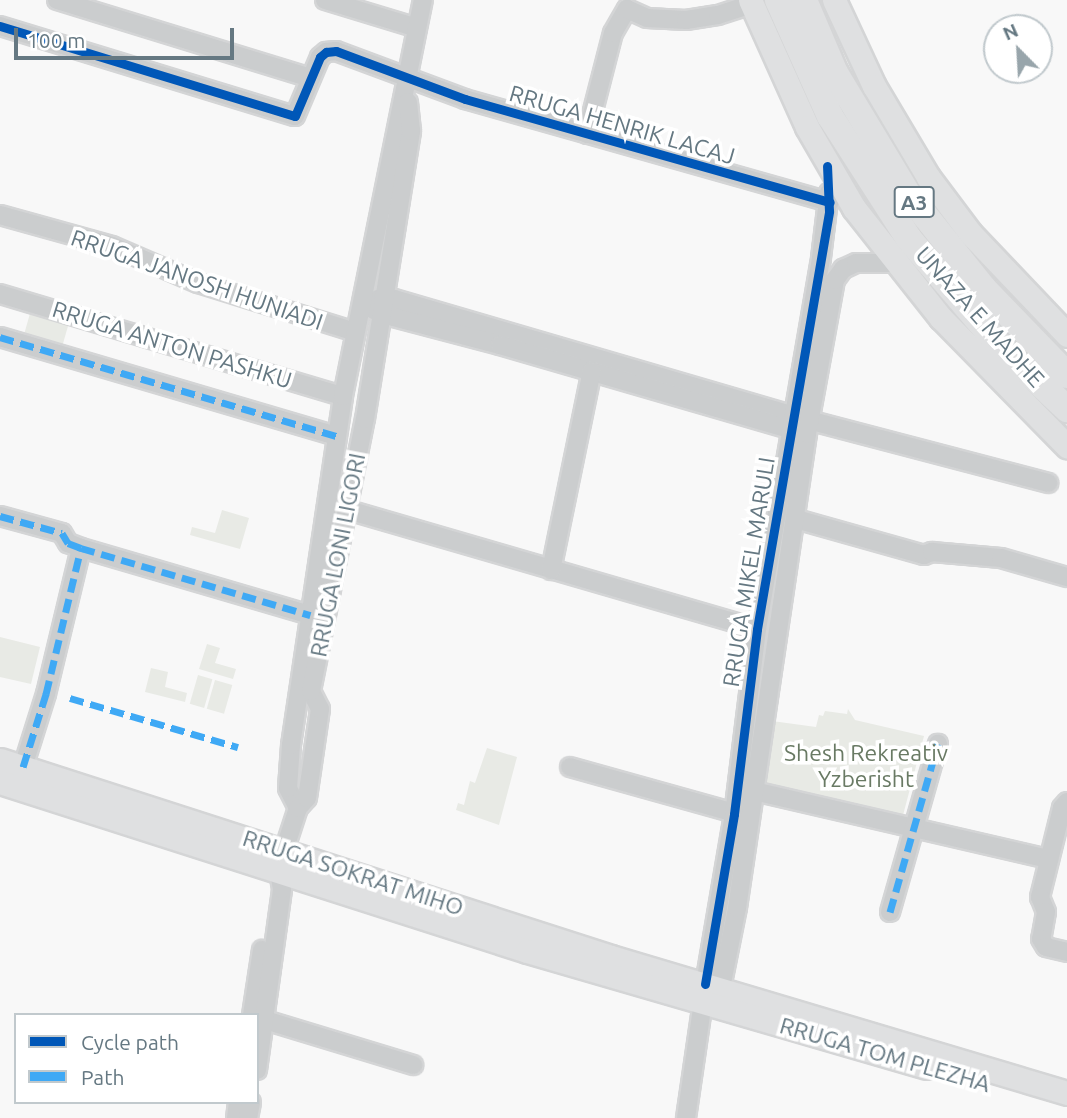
<!DOCTYPE html>
<html>
<head>
<meta charset="utf-8">
<style>
  body { margin:0 }
  #map { position:relative; width:1067px; height:1118px; overflow:hidden; background:#f8f8f8; font-family:Ubuntu,sans-serif }
  div>[style] { position:absolute }
  .green>* { inset:0; background:#e8eae5; transform-origin:0 0 }
  .roads { filter:drop-shadow(2px 0 #d4d5d6) drop-shadow(-2px 0 #d4d5d6) drop-shadow(0 2px #d4d5d6) drop-shadow(0 -2px #d4d5d6) }
  .minor>* { height:18px; margin:-9px; padding:0 9px; transform-origin:9px; border-radius:9px; background:#cbcdce }
  .major>* { height:23px; margin:-11.5px; padding:0 11.5px; transform-origin:11.5px; border-radius:11.5px; background:#dfe0e1 }
  .highway>* { height:26px; margin:-13px; padding:0 13px; transform-origin:13px; border-radius:13px; background:#dfe0e1 }
  .quiet>* { height:7px; margin-top:-3.5px; transform-origin:0; background:repeating-linear-gradient(90deg,#3fa9f5 0 14px,transparent 0 21px) }
  .cycleway>* { height:9px; margin:-4.5px; padding:0 4.5px; transform-origin:4.5px; border-radius:4.5px; background:#0057b8 }
  span { translate:-50% -50%; white-space:nowrap; text-align:center; line-height:1.15; -webkit-text-stroke:7px #fff; paint-order:stroke }
  .shield-label span { padding:2px 5px; background:#fff; border:2px solid; border-radius:5px; -webkit-text-stroke-width:0 }
  .shield-label { font-size:21px; color:#657882; font-weight:700 }
  .street-label { font-size:23px; color:#657882 }
  .park-label { font-size:23px; color:#697a64 }
  .legend { position:absolute; left:14px; top:1013px; width:245px; height:91px; box-sizing:border-box; background:#fff; border:2px solid #c1c9cd; margin:0; padding:9px 12px; list-style:none; font-size:21px; color:#657882 }
  .legend li { display:flex; align-items:center; gap:14px; height:35px }
  .legend b { width:35px; border:2px solid #c1c9cd }
  .north { position:absolute; left:983px; top:14px; width:70px; height:70px; box-sizing:border-box; background:#fff; border:2px solid #c1c9cd; border-radius:50%; rotate:336deg; font-size:19px; font-weight:700; line-height:28px; text-align:center; color:#657882 }
  .north::after { content:''; display:block; margin:auto; width:24px; height:32px; background:#98a5ab; clip-path:polygon(50% 0,100% 100%,50% 72%,0 100%) }
  .scale { position:absolute; left:14px; top:28px; width:220px; height:32px; box-sizing:border-box; border:4px solid #657882; border-top:0; padding-left:9px; font-size:21px; line-height:24px; white-space:nowrap; color:#657882; -webkit-text-stroke:5px #fff; paint-order:stroke }
</style>
</head>
<body>
<div id="map">
  <div class="green">
    <div style="left:31px;top:310px;width:40px;height:28px;rotate:16deg"></div>
    <div style="clip-path:polygon(222px 510px,249px 518px,240px 549px,190px 535px,192px 527px,215px 533px)"></div>
    <div style="clip-path:polygon(0 637px,40px 647px,31px 684px,0 677px)"></div>
    <div style="clip-path:polygon(207px 644px,220px 648px,215px 663px,236px 669px,233px 679px,199px 669px)"></div>
    <div style="clip-path:polygon(151px 668px,168px 672px,165px 687px,187px 693px,185px 702px,145px 692px)"></div>
    <div style="left:198px;top:675px;width:15px;height:30px;rotate:16deg"></div>
    <div style="left:215px;top:680px;width:18px;height:30px;rotate:16deg"></div>
    <div style="clip-path:polygon(848px 709px,855px 720px,924px 736px,902px 819px,766px 785px,763px 778px,772px 721px,816px 727px,819px 715px,823px 716px,825px 711px,847px 714px)"></div>
    <div style="clip-path:polygon(487px 748px,517px 757px,499px 825px,456px 810px,458px 803px,464px 805px,470px 781px,475px 783px)"></div>
  </div>
  <div class="roads">
    <div class="minor">
      <div style="left:57px;top:0;width:265px;rotate:17.1deg"></div>
      <div style="left:325px;top:0;width:96px;rotate:16.9deg"></div>
      <div style="left:0;top:26px;width:308px;rotate:17deg"></div>
      <div style="left:295px;top:116px;width:64px;rotate:-67deg"></div>
      <div style="left:320px;top:57px;width:8px;rotate:-40deg"></div>
      <div style="left:326px;top:52px;width:10px;rotate:-6deg"></div>
      <div style="left:336px;top:51px;width:138px;rotate:20.4deg"></div>
      <div style="left:465px;top:99px;width:379px;rotate:15.8deg"></div>
      <div style="left:587px;top:134px;width:104px;rotate:-75.6deg"></div>
      <div style="left:613px;top:33px;width:28px;rotate:-60deg"></div>
      <div style="left:627px;top:9px;width:22px;rotate:24deg"></div>
      <div style="left:647px;top:18px;width:39px;rotate:3deg"></div>
      <div style="left:686px;top:20px;width:32px;rotate:-9deg"></div>
      <div style="left:718px;top:15px;width:36px;rotate:-18deg"></div>
      <div style="left:0;top:215px;width:116px;rotate:15.5deg"></div>
      <div style="left:112px;top:246px;width:94px;rotate:23.3deg"></div>
      <div style="left:198px;top:283px;width:164px;rotate:17.3deg"></div>
      <div style="left:0;top:294px;width:358px;rotate:16.6deg"></div>
      <div style="left:373px;top:301px;width:11px;rotate:-22deg"></div>
      <div style="left:383px;top:297px;width:11px;rotate:10deg"></div>
      <div style="left:394px;top:299px;width:416px;rotate:16.3deg"></div>
      <div style="left:793px;top:416px;width:264px;rotate:14.7deg"></div>
      <div style="left:372px;top:309px;width:11px;rotate:27deg"></div>
      <div style="left:382px;top:314px;width:122px;rotate:14.7deg"></div>
      <div style="left:500px;top:345px;width:315px;rotate:16.2deg"></div>
      <div style="left:0;top:337px;width:351px;rotate:16.4deg"></div>
      <div style="left:348px;top:510px;width:426px;rotate:16.2deg"></div>
      <div style="left:0;top:516px;width:64px;rotate:15.3deg"></div>
      <div style="left:62px;top:533px;width:12px;rotate:59deg"></div>
      <div style="left:68px;top:543px;width:14px;rotate:21deg"></div>
      <div style="left:81px;top:548px;width:239px;rotate:16.3deg"></div>
      <div style="left:796px;top:519px;width:133px;rotate:15.7deg"></div>
      <div style="left:924px;top:555px;width:9px;rotate:-21deg"></div>
      <div style="left:932px;top:552px;width:69px;rotate:5deg"></div>
      <div style="left:1001px;top:558px;width:69px;rotate:16.1deg"></div>
      <div style="left:551px;top:570px;width:203px;rotate:-78.4deg"></div>
      <div style="left:23px;top:767px;width:77px;rotate:-72.5deg"></div>
      <div style="left:46px;top:694px;width:150px;rotate:-76.5deg"></div>
      <div style="left:570px;top:767px;width:182px;rotate:15.6deg"></div>
      <div style="left:754px;top:791px;width:303px;rotate:13deg"></div>
      <div style="left:1067px;top:802px;width:8px;rotate:130deg"></div>
      <div style="left:1062px;top:808px;width:92px;rotate:103.9deg"></div>
      <div style="left:1040px;top:897px;width:16px;rotate:68deg"></div>
      <div style="left:1046px;top:912px;width:27px;rotate:100deg"></div>
      <div style="left:1041px;top:939px;width:9px;rotate:58deg"></div>
      <div style="left:1046px;top:947px;width:22px;rotate:13deg"></div>
      <div style="left:298px;top:808px;width:22px;rotate:-117deg"></div>
      <div style="left:288px;top:788px;width:43px;rotate:-86deg"></div>
      <div style="left:291px;top:745px;width:353px;rotate:-81.5deg"></div>
      <div style="left:343px;top:396px;width:404px;rotate:-78.6deg"></div>
      <div style="left:284px;top:851px;width:45px;rotate:-72deg"></div>
      <div style="left:298px;top:808px;width:13px;rotate:-48deg"></div>
      <div style="left:307px;top:798px;width:90px;rotate:-81.7deg"></div>
      <div style="left:320px;top:709px;width:20px;rotate:-117deg"></div>
      <div style="left:311px;top:691px;width:277px;rotate:-78.8deg"></div>
      <div style="left:365px;top:419px;width:292px;rotate:-80.9deg"></div>
      <div style="left:411px;top:131px;width:29px;rotate:-96deg"></div>
      <div style="left:890px;top:912px;width:175px;rotate:-74.1deg"></div>
      <div style="left:705px;top:984px;width:172px;rotate:-80.3deg"></div>
      <div style="left:734px;top:814px;width:186px;rotate:-82.9deg"></div>
      <div style="left:757px;top:629px;width:376px;rotate:-80.2deg"></div>
      <div style="left:821px;top:258px;width:66px;rotate:-83.1deg"></div>
      <div style="left:721px;top:988px;width:82px;rotate:-78.7deg"></div>
      <div style="left:737px;top:908px;width:479px;rotate:-81.6deg"></div>
      <div style="left:807px;top:434px;width:157px;rotate:-79.7deg"></div>
      <div style="left:835px;top:280px;width:14px;rotate:-54deg"></div>
      <div style="left:843px;top:269px;width:14px;rotate:-25deg"></div>
      <div style="left:856px;top:263px;width:40px"></div>
      <div style="left:252px;top:1015px;width:66px;rotate:-81.3deg"></div>
      <div style="left:265px;top:1020px;width:155px;rotate:16.9deg"></div>
      <div style="left:257px;top:1070px;width:183px;rotate:-82.1deg"></div>
      <div style="left:282px;top:889px;width:17px;rotate:-100deg"></div>
      <div style="left:236px;top:1118px;width:16px;rotate:-83deg"></div>
      <div style="left:248px;top:1118px;width:16px;rotate:-79deg"></div>
      <div style="left:686px;top:1118px;width:118px;rotate:-81.7deg"></div>
    </div>
    <div class="major">
      <div style="left:750px;top:0;width:139px;rotate:65.8deg"></div>
      <div style="left:807px;top:127px;width:94px;rotate:59.9deg"></div>
      <div style="left:854px;top:208px;width:140px;rotate:51.7deg"></div>
      <div style="left:941px;top:318px;width:180px;rotate:45.5deg"></div>
      <div style="left:834px;top:0;width:95px;rotate:65.1deg"></div>
      <div style="left:874px;top:86px;width:106px;rotate:59.3deg"></div>
      <div style="left:928px;top:177px;width:70px;rotate:53.1deg"></div>
      <div style="left:970px;top:233px;width:141px;rotate:46.4deg"></div>
      <div style="left:0;top:760px;width:642px;rotate:17.87deg"></div>
      <div style="left:611px;top:957px;width:476px;rotate:16.6deg"></div>
      <div style="left:0;top:782px;width:553px;rotate:17.78deg"></div>
      <div style="left:527px;top:951px;width:416px;rotate:16.2deg"></div>
    </div>
    <div class="highway">
      <div style="left:778px;top:0;width:127px;rotate:65.9deg"></div>
      <div style="left:830px;top:116px;width:146px;rotate:57.3deg"></div>
      <div style="left:909px;top:239px;width:142px;rotate:49.6deg"></div>
      <div style="left:1001px;top:347px;width:91px;rotate:43.2deg"></div>
      <div style="left:804px;top:0;width:79px;rotate:67deg"></div>
      <div style="left:835px;top:73px;width:140px;rotate:59deg"></div>
      <div style="left:907px;top:193px;width:122px;rotate:51.3deg"></div>
      <div style="left:983px;top:288px;width:121px;rotate:46deg"></div>
    </div>
  </div>
  <div class="quiet">
    <div style="left:0;top:337px;width:351px;rotate:16.4deg"></div>
    <div style="left:0;top:516px;width:64px;rotate:15.3deg"></div>
    <div style="left:62px;top:533px;width:12px;rotate:59deg"></div>
    <div style="left:68px;top:543px;width:14px;rotate:21deg"></div>
    <div style="left:81px;top:548px;width:239px;rotate:16.3deg"></div>
    <div style="left:70px;top:698px;width:175px;rotate:16.3deg"></div>
    <div style="left:23px;top:767px;width:77px;rotate:-72.5deg"></div>
    <div style="left:46px;top:694px;width:150px;rotate:-76.5deg"></div>
    <div style="left:890px;top:912px;width:175px;rotate:-74.1deg"></div>
  </div>
  <div class="cycleway">
    <div style="left:0;top:26px;width:308px;rotate:17deg"></div>
    <div style="left:295px;top:116px;width:64px;rotate:-67deg"></div>
    <div style="left:320px;top:57px;width:8px;rotate:-40deg"></div>
    <div style="left:326px;top:52px;width:10px;rotate:-6deg"></div>
    <div style="left:336px;top:51px;width:138px;rotate:20.4deg"></div>
    <div style="left:465px;top:99px;width:379px;rotate:15.8deg"></div>
    <div style="left:705px;top:984px;width:172px;rotate:-80.3deg"></div>
    <div style="left:734px;top:814px;width:186px;rotate:-82.9deg"></div>
    <div style="left:757px;top:629px;width:424px;rotate:-80.2deg"></div>
    <div style="left:829px;top:211px;width:45px;rotate:-92.5deg"></div>
  </div>
  <div class="shield-label">
    <span style="left:914px;top:202px">A3</span>
  </div>
  <div class="street-label">
    <span style="left:622px;top:125px;rotate:16deg">RRUGA HENRIK LACAJ</span>
    <span style="left:197px;top:280px;rotate:19deg">RRUGA JANOSH HUNIADI</span>
    <span style="left:980px;top:317px;rotate:48deg">UNAZA E MADHE</span>
    <span style="left:172px;top:345px;rotate:17deg">RRUGA ANTON PASHKU</span>
    <span style="left:338px;top:555px;rotate:-79deg">RRUGA LONI LIGORI</span>
    <span style="left:749px;top:572px;rotate:-81deg">RRUGA MIKEL MARULI</span>
    <span style="left:353px;top:873px;rotate:18deg">RRUGA SOKRAT MIHO</span>
    <span style="left:885px;top:1055px;rotate:16deg">RRUGA TOM PLEZHA</span>
  </div>
  <div class="park-label">
    <span style="left:866px;top:766px">Shesh Rekreativ<br>Yzberisht</span>
  </div>
  <ul class="legend">
  <li><b style="height:9px;background:#0057b8"></b>Cycle path</li>
  <li><b style="height:9px;background:#3fa9f5"></b>Path</li>
  </ul>
  <div class="north">N</div>
  <div class="scale">100 m</div>
</div>
</body>
</html>
